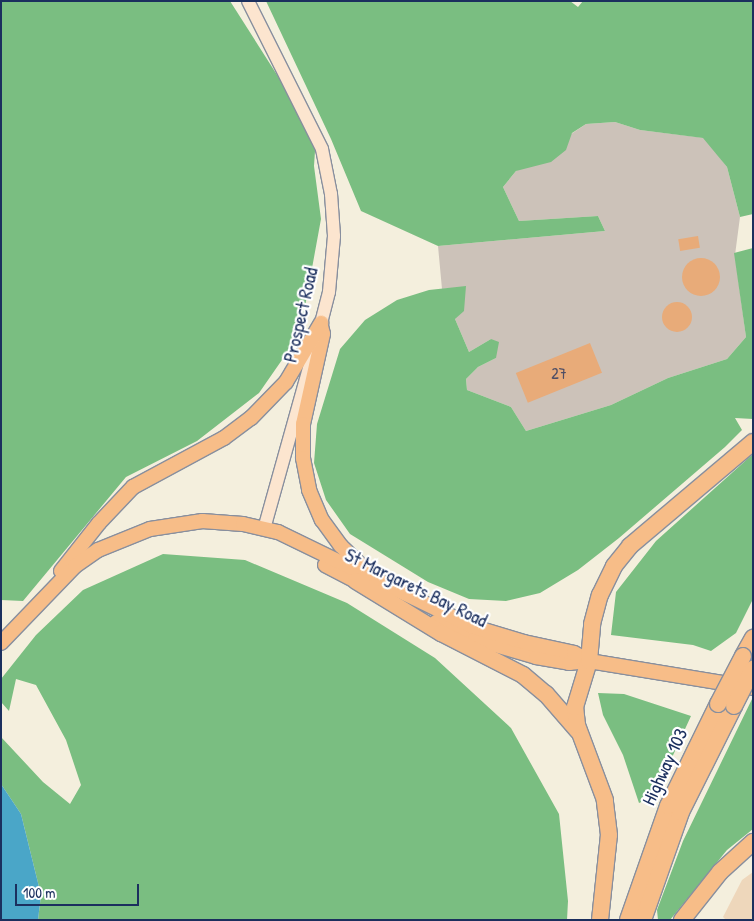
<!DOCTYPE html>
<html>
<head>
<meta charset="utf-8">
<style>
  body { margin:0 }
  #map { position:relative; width:754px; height:921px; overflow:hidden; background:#f4efdd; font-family:"Patrick Hand",sans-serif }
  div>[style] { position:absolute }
  .built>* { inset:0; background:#eed7bb }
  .industrial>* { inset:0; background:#ccc2b9 }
  .forest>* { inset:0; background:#7abe81 }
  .water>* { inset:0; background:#4aa6c8 }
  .building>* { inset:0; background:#e8ab79; transform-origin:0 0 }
  .round { border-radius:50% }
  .roads { filter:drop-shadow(1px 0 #888f9e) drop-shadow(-1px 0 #888f9e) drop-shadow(0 1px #888f9e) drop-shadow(0 -1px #888f9e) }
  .secondary>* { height:12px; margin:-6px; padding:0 6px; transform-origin:6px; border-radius:6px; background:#fce5cf }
  .primary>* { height:14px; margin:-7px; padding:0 7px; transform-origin:7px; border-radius:7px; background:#f7bd88 }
  .motorway>* { height:16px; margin:-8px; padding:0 8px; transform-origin:8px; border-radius:8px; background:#f7bd88 }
  .bridges { filter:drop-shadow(1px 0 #888f9e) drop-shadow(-1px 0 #888f9e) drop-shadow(0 1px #888f9e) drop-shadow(0 -1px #888f9e) }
  .motorway-bridge>* { height:16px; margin:-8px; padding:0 8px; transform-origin:8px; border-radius:8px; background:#f7bd88 }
  span { translate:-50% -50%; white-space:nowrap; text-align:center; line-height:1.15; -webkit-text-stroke:4.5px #fff; paint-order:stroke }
  .number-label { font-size:16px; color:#4e4e65 }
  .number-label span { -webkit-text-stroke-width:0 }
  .street-label { font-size:19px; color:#1b2f5e }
  .frame { position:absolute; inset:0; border:2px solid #1b2f5e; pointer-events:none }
  .scale { position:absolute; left:15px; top:884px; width:124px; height:22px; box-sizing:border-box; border:2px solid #1b2f5e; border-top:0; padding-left:6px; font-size:15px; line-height:18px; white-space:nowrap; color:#1b2f5e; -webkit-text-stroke:4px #fff; paint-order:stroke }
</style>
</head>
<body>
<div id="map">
  <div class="built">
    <div style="clip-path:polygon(753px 872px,753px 920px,726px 920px,723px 917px,742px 880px)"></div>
  </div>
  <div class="industrial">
    <div style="clip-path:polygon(615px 122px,640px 130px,705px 138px,727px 167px,740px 217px,735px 255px,746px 337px,727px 359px,668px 378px,611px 405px,526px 431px,511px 407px,467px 390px,466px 379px,478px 367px,496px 358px,491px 339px,469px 352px,455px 319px,465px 287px,442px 289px,438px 246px,605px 231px,598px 216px,519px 221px,503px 187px,516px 171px,586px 124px)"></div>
  </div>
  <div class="forest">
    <div style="clip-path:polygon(1px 1px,230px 1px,316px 136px,314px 166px,321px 219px,300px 334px,259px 393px,197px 441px,126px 477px,23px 601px,1px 600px)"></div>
    <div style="clip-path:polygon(266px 1px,570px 1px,578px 7px,583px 1px,753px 1px,753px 214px,740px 217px,727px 167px,703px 138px,640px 130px,615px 122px,586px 124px,572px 133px,566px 150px,551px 162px,516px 171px,503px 187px,519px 221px,598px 216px,605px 231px,438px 246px,361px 211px,331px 139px)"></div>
    <div style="clip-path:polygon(753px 248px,753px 419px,735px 418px,742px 430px,725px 447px,619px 538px,578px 570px,540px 593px,506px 601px,469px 599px,428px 582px,350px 534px,326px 500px,314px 463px,317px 424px,340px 349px,365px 320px,397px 300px,429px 290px,466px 286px,464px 311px,455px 319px,469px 352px,491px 339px,499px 342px,496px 358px,478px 367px,466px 379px,467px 390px,511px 407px,526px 431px,611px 405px,668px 378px,727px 359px,746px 337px,734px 253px)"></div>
    <div style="clip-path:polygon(753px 454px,753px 599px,736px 633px,711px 651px,693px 645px,611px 635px,616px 592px,656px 541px)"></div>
    <div style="clip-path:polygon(163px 554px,245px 560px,347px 603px,435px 658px,511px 728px,559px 814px,568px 901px,567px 920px,38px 920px,41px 895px,21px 814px,1px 784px,1px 737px,43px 782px,70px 804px,81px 785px,66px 740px,36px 685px,16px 679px,9px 711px,1px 702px,1px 679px,36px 635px,83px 590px)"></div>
    <div style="clip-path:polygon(598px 693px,624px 694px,691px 716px,669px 764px,646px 800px,639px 803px,623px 755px,603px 715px)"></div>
    <div style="clip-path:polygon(753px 697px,753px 829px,727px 850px,670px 920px,658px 920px,657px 910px,683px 841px)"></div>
  </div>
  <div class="water">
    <div style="clip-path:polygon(1px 784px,21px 814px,41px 895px,38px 920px,1px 920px)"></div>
  </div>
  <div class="building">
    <div style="left:698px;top:236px;width:12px;height:20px;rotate:81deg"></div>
    <div class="round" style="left:682px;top:258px;width:38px;height:38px"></div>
    <div class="round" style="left:662px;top:302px;width:30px;height:30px"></div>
    <div style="left:590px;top:343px;width:32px;height:80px;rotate:68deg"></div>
  </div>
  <div class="roads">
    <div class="secondary">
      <div style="left:248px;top:1px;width:165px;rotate:63.4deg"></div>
      <div style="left:322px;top:149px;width:46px;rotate:78.7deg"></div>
      <div style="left:331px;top:194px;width:42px;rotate:85.9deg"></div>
      <div style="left:334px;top:236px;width:56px;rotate:95.1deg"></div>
      <div style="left:329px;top:292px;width:40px;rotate:104.4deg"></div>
      <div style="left:264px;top:529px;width:183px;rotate:-74.4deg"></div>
    </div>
    <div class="primary">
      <div style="left:321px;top:326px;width:8px;rotate:76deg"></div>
      <div style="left:323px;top:334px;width:92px;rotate:102.5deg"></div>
      <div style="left:303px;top:424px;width:34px;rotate:90deg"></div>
      <div style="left:303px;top:458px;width:33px;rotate:79deg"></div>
      <div style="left:309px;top:490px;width:33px;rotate:67deg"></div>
      <div style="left:322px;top:520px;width:32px;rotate:54deg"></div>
      <div style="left:341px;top:546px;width:35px;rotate:44deg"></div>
      <div style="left:325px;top:565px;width:45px;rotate:27.7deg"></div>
      <div style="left:61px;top:571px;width:61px;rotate:-51.6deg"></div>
      <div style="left:99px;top:523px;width:50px;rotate:-46.6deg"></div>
      <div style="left:133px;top:487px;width:103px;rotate:-28.3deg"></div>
      <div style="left:224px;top:438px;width:34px;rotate:-37deg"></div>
      <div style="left:251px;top:418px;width:50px;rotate:-45.8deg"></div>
      <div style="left:286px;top:382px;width:69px;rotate:-59.3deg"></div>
      <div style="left:436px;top:622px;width:43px;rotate:23.6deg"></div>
      <div style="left:475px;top:639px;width:64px;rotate:16.4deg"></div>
      <div style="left:536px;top:657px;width:34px;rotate:10deg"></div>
      <div style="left:569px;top:663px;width:20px;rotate:-6deg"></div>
      <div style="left:589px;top:661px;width:166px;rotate:9.3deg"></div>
      <div style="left:1px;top:643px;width:107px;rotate:-46.1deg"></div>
      <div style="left:75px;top:566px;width:28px;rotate:-35deg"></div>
      <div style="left:98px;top:550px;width:56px;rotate:-22deg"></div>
      <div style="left:150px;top:529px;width:53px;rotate:-8.7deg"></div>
      <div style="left:202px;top:521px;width:41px;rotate:4.2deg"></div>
      <div style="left:243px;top:524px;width:36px;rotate:13deg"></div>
      <div style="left:278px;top:532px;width:218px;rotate:25.9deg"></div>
      <div style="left:474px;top:627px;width:52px;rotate:16.7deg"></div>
      <div style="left:524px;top:642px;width:51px;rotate:12.4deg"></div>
      <div style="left:574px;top:653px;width:17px;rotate:28deg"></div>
    </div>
    <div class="motorway">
      <div style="left:356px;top:581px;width:100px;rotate:31.5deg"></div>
      <div style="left:441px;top:633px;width:92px;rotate:27.1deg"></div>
      <div style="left:523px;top:675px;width:30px;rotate:40deg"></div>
      <div style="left:546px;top:694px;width:49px;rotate:49.1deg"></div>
      <div style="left:743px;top:656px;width:21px;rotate:-61deg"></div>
      <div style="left:600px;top:920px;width:85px;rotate:-84deg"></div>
      <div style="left:609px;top:835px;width:35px;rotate:-97deg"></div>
      <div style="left:605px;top:800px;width:80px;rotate:-110.5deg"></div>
      <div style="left:577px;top:725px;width:18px;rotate:-96deg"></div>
      <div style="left:575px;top:707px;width:48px;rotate:-73.1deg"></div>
      <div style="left:589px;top:661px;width:37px;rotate:-85deg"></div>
      <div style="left:592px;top:624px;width:30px;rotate:-75deg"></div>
      <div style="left:600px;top:595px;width:32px;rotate:-64deg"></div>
      <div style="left:614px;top:566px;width:26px;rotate:-51deg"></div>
      <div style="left:630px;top:546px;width:161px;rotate:-40.2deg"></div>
      <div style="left:628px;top:920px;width:121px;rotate:-70.7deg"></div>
      <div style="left:668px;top:806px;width:114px;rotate:-63.9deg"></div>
      <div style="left:643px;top:920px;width:114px;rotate:-70.6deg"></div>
      <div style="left:681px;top:812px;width:119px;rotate:-63.4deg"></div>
      <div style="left:682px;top:920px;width:61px;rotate:-51.6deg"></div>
      <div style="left:720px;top:872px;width:45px;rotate:-42.3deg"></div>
    </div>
  </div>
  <div class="bridges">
    <div class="motorway-bridge">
      <div style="left:718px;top:704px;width:54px;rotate:-62.5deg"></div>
      <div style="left:734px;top:706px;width:42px;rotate:-62.8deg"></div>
    </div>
  </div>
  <div class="number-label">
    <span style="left:559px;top:373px">27</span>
  </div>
  <div class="street-label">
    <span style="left:301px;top:315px;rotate:-77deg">Prospect Road</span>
    <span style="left:416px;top:588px;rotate:26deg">St Margarets Bay Road</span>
    <span style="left:665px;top:767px;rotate:-65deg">Highway 103</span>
  </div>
  <div class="frame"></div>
  <div class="scale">100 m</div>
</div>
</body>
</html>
